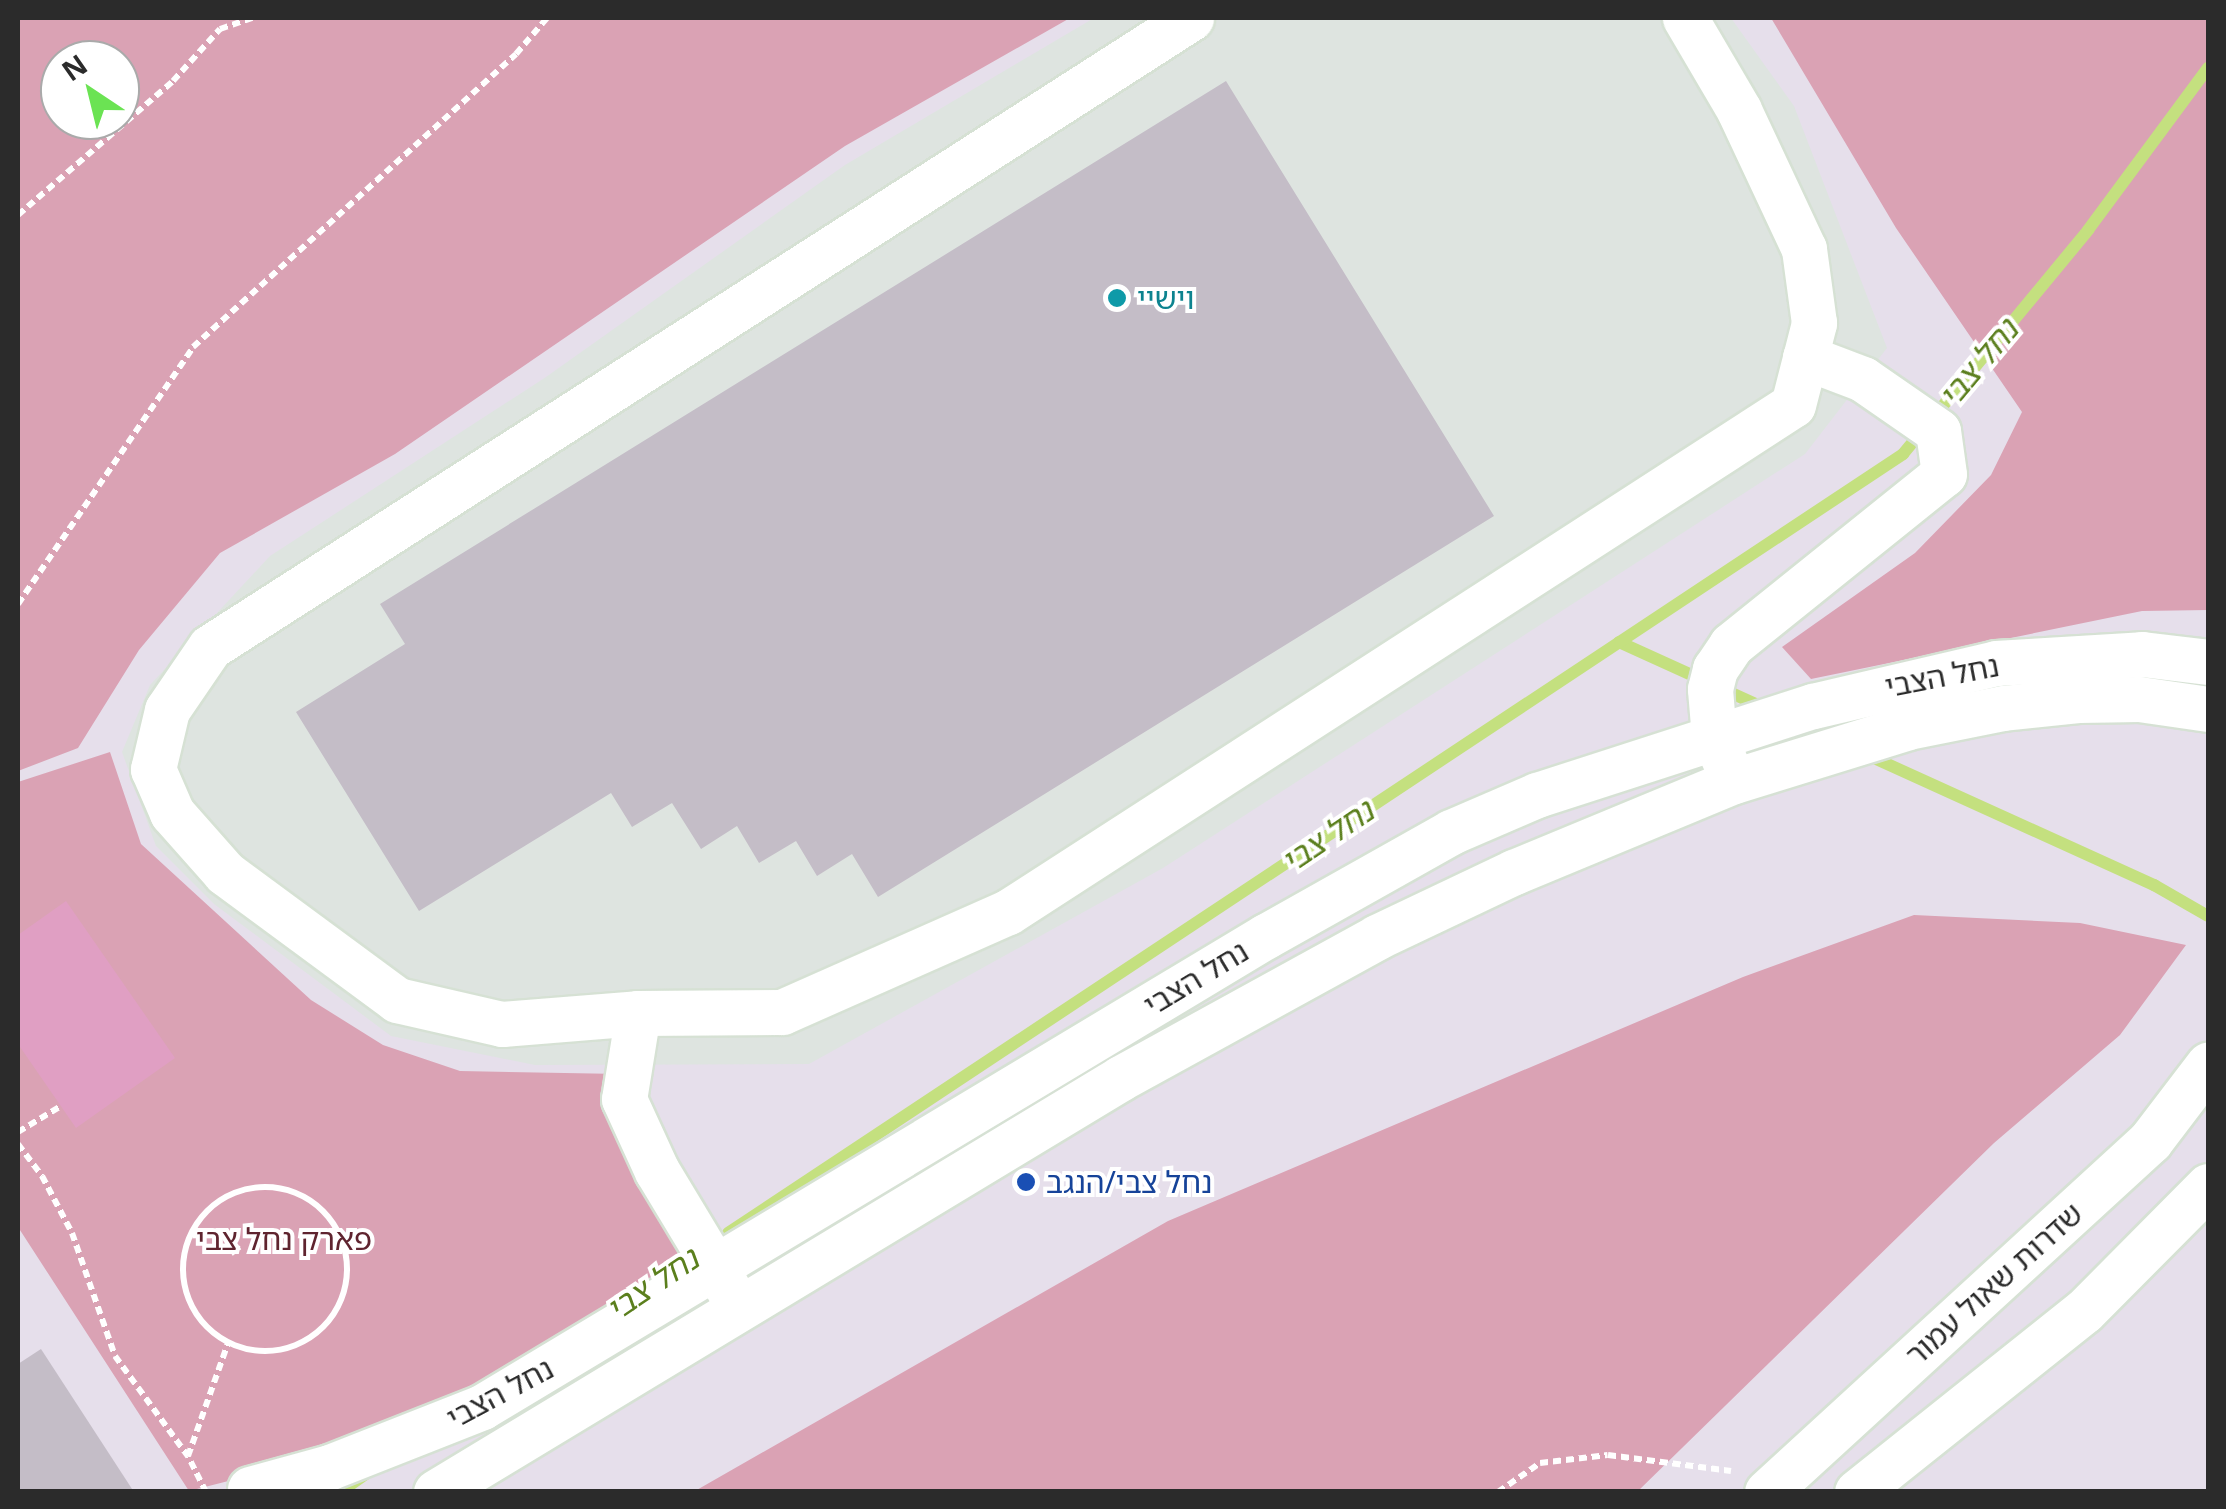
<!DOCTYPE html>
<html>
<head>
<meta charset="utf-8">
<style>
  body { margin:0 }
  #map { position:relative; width:2226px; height:1509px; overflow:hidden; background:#e6dfeb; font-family:"Noto Sans","Noto Sans Hebrew",sans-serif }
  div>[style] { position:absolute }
  .industrial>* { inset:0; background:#dee4e0 }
  .green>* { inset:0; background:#daa2b4 }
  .pitch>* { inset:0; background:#e09fc3 }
  .stream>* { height:12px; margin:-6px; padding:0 6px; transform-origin:6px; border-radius:6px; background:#c4e07f }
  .building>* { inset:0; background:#c4bdc7 }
  .path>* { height:6px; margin-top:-3px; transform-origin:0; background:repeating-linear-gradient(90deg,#fff 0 8px,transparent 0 13px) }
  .path>.ring { margin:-3px; padding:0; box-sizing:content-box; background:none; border:6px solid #fff; border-radius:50% }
  .roads { filter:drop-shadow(2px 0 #d6e1d4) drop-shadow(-2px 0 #d6e1d4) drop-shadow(0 2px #d6e1d4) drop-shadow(0 -2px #d6e1d4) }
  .minor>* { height:45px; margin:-22.5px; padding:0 22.5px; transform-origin:22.5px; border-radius:22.5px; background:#fff }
  .dots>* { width:28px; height:28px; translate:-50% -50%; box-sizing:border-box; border:5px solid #fff; border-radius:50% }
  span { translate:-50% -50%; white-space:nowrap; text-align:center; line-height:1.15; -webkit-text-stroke:8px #fff; paint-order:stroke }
  .culture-label { font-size:30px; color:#0d838f }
  .left { translate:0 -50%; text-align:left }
  .street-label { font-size:30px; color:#2b2b2b }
  .transit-label { font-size:30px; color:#164399 }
  .park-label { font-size:30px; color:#5f242f }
  .water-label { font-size:32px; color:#5b7f1d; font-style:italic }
  .frame { position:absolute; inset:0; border:20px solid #2b2b2b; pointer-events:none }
  .north { position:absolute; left:40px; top:40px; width:100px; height:100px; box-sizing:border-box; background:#fff; border:2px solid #aaa; border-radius:50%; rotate:325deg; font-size:28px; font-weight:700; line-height:40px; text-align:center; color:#2b2b2b }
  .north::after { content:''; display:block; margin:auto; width:35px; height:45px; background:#6be353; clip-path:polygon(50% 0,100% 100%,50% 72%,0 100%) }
</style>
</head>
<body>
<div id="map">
  <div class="industrial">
    <div style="clip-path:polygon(1094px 18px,1731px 18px,1794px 106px,1887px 348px,1805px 454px,1163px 868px,809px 1064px,535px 1065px,391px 1036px,214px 904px,156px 846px,122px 752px,150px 685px,270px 556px,546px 377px,845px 165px)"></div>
  </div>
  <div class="green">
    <div style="clip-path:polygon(evenodd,18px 18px,1070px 18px,845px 146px,395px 454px,220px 553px,139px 650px,78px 748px,18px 771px,18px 18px,60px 60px,120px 60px,120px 120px,60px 120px,60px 60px)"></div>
    <div style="clip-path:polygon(1771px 18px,2208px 18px,2208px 610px,2142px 611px,1811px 679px,1782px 647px,1915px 553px,1991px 475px,2022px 412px,1896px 228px)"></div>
    <div style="clip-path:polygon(110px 752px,141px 844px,311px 1000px,383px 1045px,460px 1071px,621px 1074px,698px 1263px,513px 1376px,276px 1469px,189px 1491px,18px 1227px,18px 782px)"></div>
    <div style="clip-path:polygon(1914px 915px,2080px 923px,2186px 945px,2120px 1035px,1994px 1143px,1638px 1491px,695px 1491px,1168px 1221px,1743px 977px)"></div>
  </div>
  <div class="pitch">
    <div style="clip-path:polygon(66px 901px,175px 1058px,76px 1128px,18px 1044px,18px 935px)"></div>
  </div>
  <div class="stream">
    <div style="left:1619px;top:642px;width:162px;rotate:24.4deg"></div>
    <div style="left:1863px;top:753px;width:320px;rotate:24.4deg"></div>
    <div style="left:2154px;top:885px;width:62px;rotate:29.9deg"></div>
    <div style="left:728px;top:1233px;width:1410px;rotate:-33.54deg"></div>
    <div style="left:1903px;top:454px;width:291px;rotate:-50.4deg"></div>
    <div style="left:2088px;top:230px;width:202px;rotate:-53.5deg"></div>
    <div style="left:340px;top:1492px;width:32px;rotate:-35deg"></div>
  </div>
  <div class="building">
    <div style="clip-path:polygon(1226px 81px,1494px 516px,878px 897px,852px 854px,817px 876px,796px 841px,759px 863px,737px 826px,701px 849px,672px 803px,632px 827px,611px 793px,419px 911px,296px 712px,405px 644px,380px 604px)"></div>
    <div style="clip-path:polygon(41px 1349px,134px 1492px,18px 1492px,18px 1364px)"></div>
  </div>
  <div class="path">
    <div style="left:18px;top:215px;width:205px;rotate:-40.8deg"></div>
    <div style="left:173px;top:81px;width:70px;rotate:-47.9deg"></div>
    <div style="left:220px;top:29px;width:34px;rotate:-19deg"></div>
    <div style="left:18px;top:604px;width:311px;rotate:-55.7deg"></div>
    <div style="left:193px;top:347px;width:436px;rotate:-42.2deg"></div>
    <div style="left:516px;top:54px;width:48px;rotate:-49.3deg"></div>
    <div style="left:18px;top:1132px;width:50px;rotate:-31.2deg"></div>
    <div style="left:18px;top:1144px;width:40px;rotate:53deg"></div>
    <div style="left:42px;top:1176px;width:64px;rotate:62.2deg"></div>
    <div style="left:72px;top:1233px;width:130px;rotate:70.7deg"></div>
    <div style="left:115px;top:1356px;width:124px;rotate:53.9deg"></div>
    <div class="ring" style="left:183px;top:1187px;width:158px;height:158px"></div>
    <div style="left:206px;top:1492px;width:40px;rotate:-116.6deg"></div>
    <div style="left:188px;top:1456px;width:120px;rotate:-70.5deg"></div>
    <div style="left:1498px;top:1492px;width:51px;rotate:-34.6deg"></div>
    <div style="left:1540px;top:1463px;width:68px;rotate:-6.7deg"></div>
    <div style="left:1608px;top:1455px;width:124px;rotate:7.4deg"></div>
  </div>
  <div class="roads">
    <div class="minor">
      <div style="left:1191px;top:18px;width:1165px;rotate:147.33deg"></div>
      <div style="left:210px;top:647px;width:76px;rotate:124.3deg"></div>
      <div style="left:167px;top:710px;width:61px;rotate:103.3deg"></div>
      <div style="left:153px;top:769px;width:48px;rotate:66.6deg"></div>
      <div style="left:172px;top:813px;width:80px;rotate:48.5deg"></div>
      <div style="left:225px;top:873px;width:214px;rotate:36.4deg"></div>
      <div style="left:397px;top:1000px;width:108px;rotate:12.9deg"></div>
      <div style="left:502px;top:1024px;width:136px;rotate:-4.6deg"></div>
      <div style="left:638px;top:1013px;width:144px;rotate:-0.4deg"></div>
      <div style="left:782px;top:1012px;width:247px;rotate:-23.9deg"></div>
      <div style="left:1008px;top:912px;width:934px;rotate:-32.86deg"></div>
      <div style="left:1793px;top:405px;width:85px;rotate:-75.6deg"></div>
      <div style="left:1814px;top:323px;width:75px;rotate:-97.7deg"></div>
      <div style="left:1804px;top:249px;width:153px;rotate:-115.1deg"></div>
      <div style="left:1739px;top:110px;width:107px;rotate:-120.4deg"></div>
      <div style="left:1726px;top:764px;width:30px;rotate:-114deg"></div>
      <div style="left:1714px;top:737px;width:48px;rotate:-94.8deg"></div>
      <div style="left:1710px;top:689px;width:21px;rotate:-76deg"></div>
      <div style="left:1715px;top:669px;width:29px;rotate:-56deg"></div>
      <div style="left:1731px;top:645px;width:273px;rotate:-38.8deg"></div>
      <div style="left:1944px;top:474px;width:43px;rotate:-97.9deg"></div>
      <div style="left:1938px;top:431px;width:91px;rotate:-145.3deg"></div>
      <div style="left:1863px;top:379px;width:62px;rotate:-159.2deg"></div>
      <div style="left:638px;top:1013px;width:87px;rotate:99.2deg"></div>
      <div style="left:624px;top:1099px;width:79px;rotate:65.4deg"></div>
      <div style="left:657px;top:1171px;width:141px;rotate:58.9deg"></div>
      <div style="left:250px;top:1489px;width:83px;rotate:-15.4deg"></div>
      <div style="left:330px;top:1467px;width:163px;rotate:-21.5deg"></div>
      <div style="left:482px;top:1407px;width:915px;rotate:-31deg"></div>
      <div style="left:1266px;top:936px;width:212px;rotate:-29.3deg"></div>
      <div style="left:1451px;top:832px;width:94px;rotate:-23.3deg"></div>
      <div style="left:1537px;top:795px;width:290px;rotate:-17.9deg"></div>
      <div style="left:1813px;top:706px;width:188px;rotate:-13.2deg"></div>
      <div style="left:1996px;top:663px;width:146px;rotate:-3.5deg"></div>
      <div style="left:2142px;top:654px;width:66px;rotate:6.9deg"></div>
      <div style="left:436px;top:1492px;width:800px;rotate:-31.15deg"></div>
      <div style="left:1121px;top:1078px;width:292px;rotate:-28.8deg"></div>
      <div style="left:1377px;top:937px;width:152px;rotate:-25.4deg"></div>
      <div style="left:1514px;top:872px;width:238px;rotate:-22.5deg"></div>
      <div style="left:1734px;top:781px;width:182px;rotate:-17.2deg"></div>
      <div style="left:1908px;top:727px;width:97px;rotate:-11.3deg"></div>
      <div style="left:2003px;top:708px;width:75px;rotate:-6.1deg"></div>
      <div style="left:2078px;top:700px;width:61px;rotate:-0.9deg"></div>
      <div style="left:2139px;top:699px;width:70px;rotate:8.2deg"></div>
      <div style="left:1767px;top:1492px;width:520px;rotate:-42.5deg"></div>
      <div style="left:2150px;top:1141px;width:96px;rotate:-52.7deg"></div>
      <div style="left:1857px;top:1492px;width:290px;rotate:-38.6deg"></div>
      <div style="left:2084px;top:1311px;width:176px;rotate:-45.2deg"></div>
    </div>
  </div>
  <div class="dots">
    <div style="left:1117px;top:298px;background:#0f9aa8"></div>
    <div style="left:1026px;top:1182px;background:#1a4fb4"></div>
  </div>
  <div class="culture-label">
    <span class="left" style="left:1137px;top:298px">וישיי</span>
  </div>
  <div class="street-label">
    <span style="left:1942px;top:676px;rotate:-11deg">נחל הצבי</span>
    <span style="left:1196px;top:978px;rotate:-31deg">נחל הצבי</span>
    <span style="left:1994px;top:1284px;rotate:-42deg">שדרות שאול עמור</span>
    <span style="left:500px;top:1393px;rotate:-28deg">נחל הצבי</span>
  </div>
  <div class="transit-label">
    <span class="left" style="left:1046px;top:1182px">נחל צבי/הנגב</span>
  </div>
  <div class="park-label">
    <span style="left:284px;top:1239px">פארק נחל צבי</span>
  </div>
  <div class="water-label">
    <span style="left:1978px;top:363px;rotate:-50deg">נחל צבי</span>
    <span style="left:1327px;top:836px;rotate:-34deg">נחל צבי</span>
    <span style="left:652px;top:1284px;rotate:-34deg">נחל צבי</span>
  </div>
  <div class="frame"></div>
  <div class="north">N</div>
</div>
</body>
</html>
